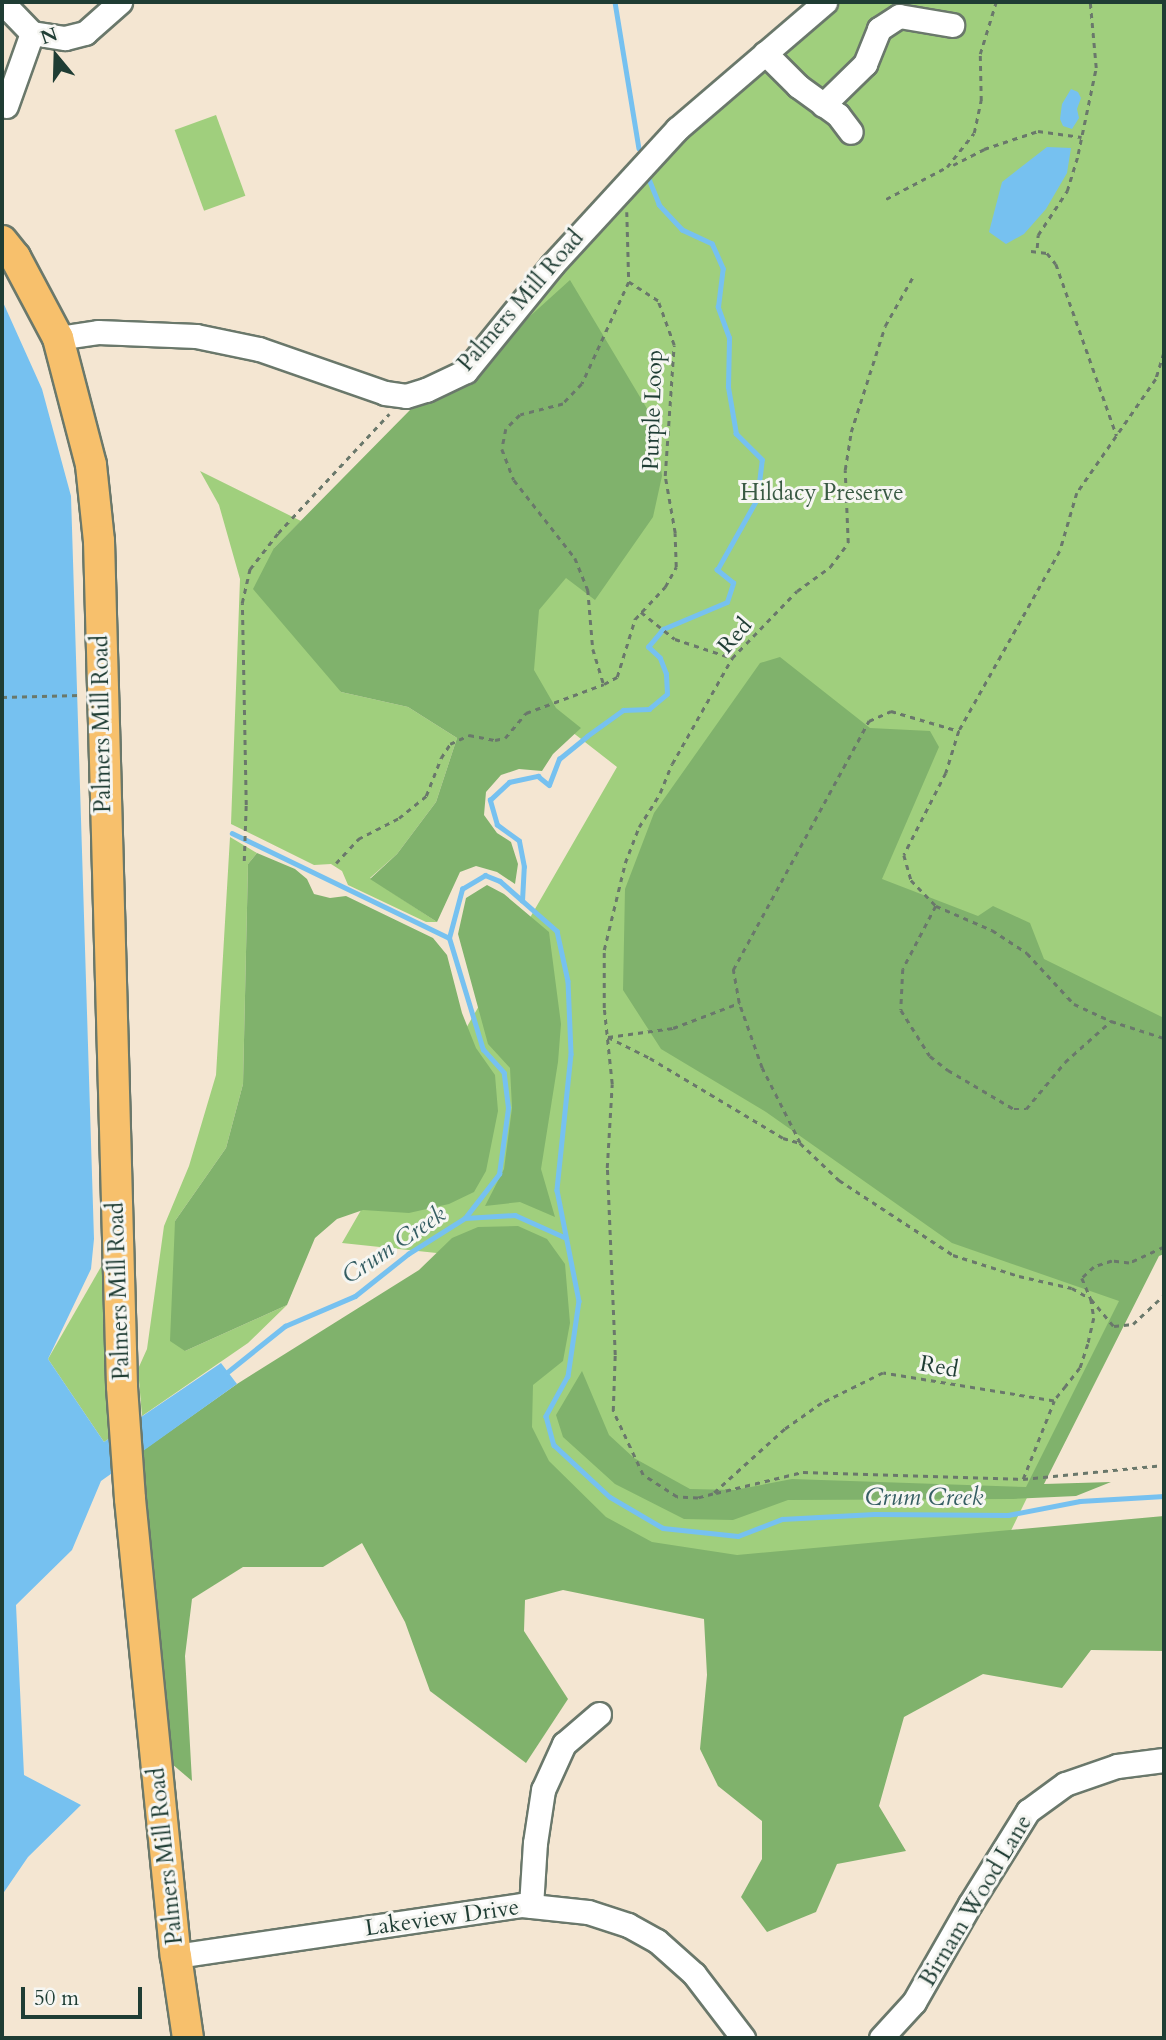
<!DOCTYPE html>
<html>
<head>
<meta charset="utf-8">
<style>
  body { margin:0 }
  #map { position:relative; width:1166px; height:2040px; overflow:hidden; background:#f4e6d2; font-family:Cardo,serif }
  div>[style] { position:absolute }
  .green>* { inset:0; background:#a0cf7d; transform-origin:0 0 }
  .forest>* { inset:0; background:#80b26c }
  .water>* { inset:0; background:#76c1f0 }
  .stream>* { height:4.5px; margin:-2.25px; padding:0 2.25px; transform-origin:2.25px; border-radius:2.25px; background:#76c1f0 }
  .path>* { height:2.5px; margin-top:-1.25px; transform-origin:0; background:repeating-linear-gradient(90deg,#6a786b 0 5px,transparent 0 10px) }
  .roads { filter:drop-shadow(2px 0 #6a786b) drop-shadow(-2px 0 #6a786b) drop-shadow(0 2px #6a786b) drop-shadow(0 -2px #6a786b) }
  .minor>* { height:23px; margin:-11.5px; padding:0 11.5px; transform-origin:11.5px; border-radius:11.5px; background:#fff }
  .major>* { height:30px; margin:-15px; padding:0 15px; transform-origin:15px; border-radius:15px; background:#f7c06c }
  span { translate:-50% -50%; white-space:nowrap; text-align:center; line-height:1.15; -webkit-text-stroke:6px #f6f6f2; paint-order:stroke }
  .street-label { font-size:23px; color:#1f3d34 }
  .park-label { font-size:23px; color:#395a43 }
  .water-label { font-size:24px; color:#355e63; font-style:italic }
  .frame { position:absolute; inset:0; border:4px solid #1f3d34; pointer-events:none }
  .north { position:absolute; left:21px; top:21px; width:70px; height:70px; -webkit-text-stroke:5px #f6f6f2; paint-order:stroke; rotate:341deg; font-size:19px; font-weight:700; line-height:28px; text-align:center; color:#1f3d34 }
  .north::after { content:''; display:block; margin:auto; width:24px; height:32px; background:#1f3d34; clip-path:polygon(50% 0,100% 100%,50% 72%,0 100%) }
  .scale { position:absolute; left:21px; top:1987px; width:121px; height:32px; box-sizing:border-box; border:4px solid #1f3d34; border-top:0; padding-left:9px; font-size:21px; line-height:24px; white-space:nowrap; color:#1f3d34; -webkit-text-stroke:5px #f6f6f2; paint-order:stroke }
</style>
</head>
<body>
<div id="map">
  <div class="green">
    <div style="clip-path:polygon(837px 2px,1164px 2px,1164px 1218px,1001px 1551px,726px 1591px,520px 1469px,530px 1263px,342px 1243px,617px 767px,322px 537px,507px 336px,559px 273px,681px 137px)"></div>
    <div style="left:216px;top:115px;width:86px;height:44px;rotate:70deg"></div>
    <div style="clip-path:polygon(200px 471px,301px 521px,274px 548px,341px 692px,408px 707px,457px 738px,436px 802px,397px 854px,370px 878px,437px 922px,426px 922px,348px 885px,342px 871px,331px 864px,314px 865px,231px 824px,240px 579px,219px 505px)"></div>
    <div style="clip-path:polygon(230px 837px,257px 853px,248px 864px,243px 1084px,226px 1148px,175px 1221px,185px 1351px,287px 1305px,248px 1343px,142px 1416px,138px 1369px,147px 1349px,164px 1226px,189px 1166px,216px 1075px)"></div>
    <div style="clip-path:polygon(102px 1265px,110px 1438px,104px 1442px,48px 1359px)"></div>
  </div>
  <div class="forest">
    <div style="clip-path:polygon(570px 280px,655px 422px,662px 476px,653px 517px,595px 600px,566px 578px,539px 610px,534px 670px,556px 708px,581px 728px,553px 754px,542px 771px,519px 769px,501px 775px,486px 792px,484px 815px,497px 833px,511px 842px,518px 864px,515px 884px,497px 872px,476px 866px,460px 872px,437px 922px,370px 879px,397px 854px,436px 802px,457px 738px,408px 707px,341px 692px,253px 589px,274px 548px,410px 410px,459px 390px,508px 336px)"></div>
    <div style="clip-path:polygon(780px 657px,870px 728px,930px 731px,939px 747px,882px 879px,978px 916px,993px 906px,1030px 923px,1044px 959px,1164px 1018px,1164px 1254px,1159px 1256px,1044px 1484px,1111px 1482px,1076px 1496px,1013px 1499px,788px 1500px,733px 1520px,684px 1519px,615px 1484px,563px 1437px,556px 1415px,582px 1371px,609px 1435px,634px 1458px,690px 1489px,735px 1490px,792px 1479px,1026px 1487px,1119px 1301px,952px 1243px,766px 1112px,661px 1049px,623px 990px,625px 889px,654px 813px,760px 663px)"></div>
    <div style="clip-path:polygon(257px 853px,295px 869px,307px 879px,314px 894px,330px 898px,346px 896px,433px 938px,447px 955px,462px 1013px,476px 1048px,495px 1075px,498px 1111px,486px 1171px,474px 1192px,449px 1204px,409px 1213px,363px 1210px,337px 1219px,315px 1238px,287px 1305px,185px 1351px,170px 1341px,175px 1221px,226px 1148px,243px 1084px,248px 864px)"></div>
    <div style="clip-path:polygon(487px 885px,504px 894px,549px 932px,561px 1024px,558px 1062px,541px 1169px,555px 1217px,520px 1202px,485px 1206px,504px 1169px,512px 1108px,510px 1068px,488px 1044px,458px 934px,466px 898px)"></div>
    <div style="clip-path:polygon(518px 1226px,547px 1239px,565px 1264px,570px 1323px,563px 1361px,533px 1385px,532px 1427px,549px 1461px,606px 1517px,652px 1542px,737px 1555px,1164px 1516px,1164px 1651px,1091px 1650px,1062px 1688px,983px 1674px,904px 1717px,879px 1806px,906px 1851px,837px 1864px,816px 1912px,767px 1932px,741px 1897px,762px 1859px,762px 1821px,718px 1786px,700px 1749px,707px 1675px,704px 1619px,563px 1590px,525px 1600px,524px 1631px,568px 1699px,526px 1763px,430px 1691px,405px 1622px,362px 1543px,323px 1567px,243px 1567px,192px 1599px,185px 1656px,192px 1781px,172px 1764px,142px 1451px,237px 1384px,419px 1270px,452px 1238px,478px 1227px)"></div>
  </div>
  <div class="water">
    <div style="clip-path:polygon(1071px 89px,1078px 92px,1081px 98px,1077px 109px,1079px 118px,1072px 129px,1063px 126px,1060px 119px,1062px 104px)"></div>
    <div style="clip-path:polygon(1047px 147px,1071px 148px,1067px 173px,1046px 209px,1024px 234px,1006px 244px,989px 232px,1002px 182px)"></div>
    <div style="clip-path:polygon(2px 300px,42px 389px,71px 496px,94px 1239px,91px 1269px,48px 1359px,104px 1442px,221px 1363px,237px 1384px,101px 1481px,72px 1550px,16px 1605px,24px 1775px,81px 1805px,28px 1857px,2px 1895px)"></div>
  </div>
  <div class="stream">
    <div style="left:615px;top:2px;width:148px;rotate:80.7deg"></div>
    <div style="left:232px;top:833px;width:241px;rotate:25.8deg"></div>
    <div style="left:522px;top:901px;width:34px;rotate:-87deg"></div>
    <div style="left:524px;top:867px;width:26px;rotate:-101deg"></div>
    <div style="left:519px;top:841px;width:27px;rotate:-144deg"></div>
    <div style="left:497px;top:825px;width:26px;rotate:-106deg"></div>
    <div style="left:490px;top:800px;width:26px;rotate:-43deg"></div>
    <div style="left:509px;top:782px;width:30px;rotate:-12deg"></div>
    <div style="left:538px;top:776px;width:14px;rotate:39deg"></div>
    <div style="left:549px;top:785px;width:28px;rotate:-69deg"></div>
    <div style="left:559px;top:759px;width:36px;rotate:-39deg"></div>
    <div style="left:587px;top:736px;width:44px;rotate:-35.8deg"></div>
    <div style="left:623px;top:710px;width:26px;rotate:-2deg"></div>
    <div style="left:649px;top:709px;width:23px;rotate:-40deg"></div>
    <div style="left:667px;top:694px;width:20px;rotate:-93deg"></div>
    <div style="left:666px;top:674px;width:17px;rotate:-111deg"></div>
    <div style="left:660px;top:658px;width:16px;rotate:-137deg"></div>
    <div style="left:648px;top:647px;width:23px;rotate:-50deg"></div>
    <div style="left:663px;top:629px;width:69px;rotate:-22.9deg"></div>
    <div style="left:727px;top:602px;width:20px;rotate:-72deg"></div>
    <div style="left:733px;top:583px;width:21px;rotate:-141deg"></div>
    <div style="left:717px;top:570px;width:81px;rotate:-60.6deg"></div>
    <div style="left:757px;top:499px;width:39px;rotate:-83deg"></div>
    <div style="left:762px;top:460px;width:37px;rotate:-135deg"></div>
    <div style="left:736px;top:434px;width:48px;rotate:-99.7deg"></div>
    <div style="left:728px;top:387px;width:49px;rotate:-88.8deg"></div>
    <div style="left:729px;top:338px;width:33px;rotate:-110deg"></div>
    <div style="left:718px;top:307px;width:38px;rotate:-83deg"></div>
    <div style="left:723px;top:269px;width:27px;rotate:-114deg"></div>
    <div style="left:712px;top:244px;width:33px;rotate:-155deg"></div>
    <div style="left:682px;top:230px;width:34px;rotate:-133deg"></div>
    <div style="left:659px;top:205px;width:29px;rotate:-112deg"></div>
    <div style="left:465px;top:1218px;width:56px;rotate:-52.3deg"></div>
    <div style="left:499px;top:1174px;width:67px;rotate:-82.2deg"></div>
    <div style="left:508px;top:1108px;width:35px;rotate:-97deg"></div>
    <div style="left:504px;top:1073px;width:31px;rotate:-132deg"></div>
    <div style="left:483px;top:1050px;width:117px;rotate:-106.9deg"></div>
    <div style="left:449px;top:938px;width:51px;rotate:-75.1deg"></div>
    <div style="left:462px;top:889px;width:27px;rotate:-31deg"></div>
    <div style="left:485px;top:875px;width:16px;rotate:22deg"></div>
    <div style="left:500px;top:881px;width:76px;rotate:41.3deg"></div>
    <div style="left:557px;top:931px;width:51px;rotate:77.6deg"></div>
    <div style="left:568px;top:981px;width:73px;rotate:87.6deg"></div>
    <div style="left:571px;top:1054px;width:137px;rotate:95.9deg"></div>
    <div style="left:557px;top:1190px;width:113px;rotate:78.8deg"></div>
    <div style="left:579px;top:1301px;width:76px;rotate:98.3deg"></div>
    <div style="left:568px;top:1376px;width:46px;rotate:118.8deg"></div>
    <div style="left:546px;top:1416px;width:30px;rotate:75deg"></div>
    <div style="left:554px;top:1445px;width:76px;rotate:42.9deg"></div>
    <div style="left:610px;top:1497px;width:61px;rotate:30.3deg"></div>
    <div style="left:663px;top:1528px;width:75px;rotate:6.1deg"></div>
    <div style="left:738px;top:1536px;width:47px;rotate:-21.1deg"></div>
    <div style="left:782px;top:1519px;width:92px;rotate:-3.1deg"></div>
    <div style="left:874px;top:1514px;width:134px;rotate:0.4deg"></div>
    <div style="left:1008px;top:1515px;width:73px;rotate:-11deg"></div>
    <div style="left:1080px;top:1501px;width:84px;rotate:-3.4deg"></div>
    <div style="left:225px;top:1374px;width:77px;rotate:-38.7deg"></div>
    <div style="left:285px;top:1326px;width:76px;rotate:-23.2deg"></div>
    <div style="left:355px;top:1296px;width:68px;rotate:-38.4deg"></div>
    <div style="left:408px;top:1254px;width:67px;rotate:-32.3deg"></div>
    <div style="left:465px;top:1218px;width:50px;rotate:-3.4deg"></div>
    <div style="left:515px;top:1215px;width:54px;rotate:24.2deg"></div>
  </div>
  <div class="path">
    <div style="left:953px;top:165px;width:35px;rotate:-27deg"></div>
    <div style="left:984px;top:149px;width:57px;rotate:-18.4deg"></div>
    <div style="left:1038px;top:131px;width:44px;rotate:7.8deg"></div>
    <div style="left:886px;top:199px;width:69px;rotate:-27.7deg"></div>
    <div style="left:947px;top:167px;width:43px;rotate:-51.5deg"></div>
    <div style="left:974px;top:133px;width:33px;rotate:-78deg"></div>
    <div style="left:981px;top:101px;width:47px;rotate:-91.2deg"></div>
    <div style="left:980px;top:54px;width:54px;rotate:-72.9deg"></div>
    <div style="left:627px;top:212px;width:70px;rotate:88.4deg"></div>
    <div style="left:1037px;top:248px;width:13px;rotate:-86deg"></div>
    <div style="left:1038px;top:235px;width:53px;rotate:-56.6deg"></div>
    <div style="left:1067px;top:191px;width:39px;rotate:-73deg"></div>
    <div style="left:1078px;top:154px;width:88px;rotate:-78.2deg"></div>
    <div style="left:1096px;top:68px;width:66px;rotate:-95.2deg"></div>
    <div style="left:1031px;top:251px;width:16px;rotate:7deg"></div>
    <div style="left:1047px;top:253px;width:14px;rotate:51deg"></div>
    <div style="left:1056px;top:264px;width:182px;rotate:70.5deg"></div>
    <div style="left:1164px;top:353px;width:27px;rotate:107deg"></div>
    <div style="left:1156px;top:379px;width:139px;rotate:124.7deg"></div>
    <div style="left:1077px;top:493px;width:60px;rotate:106.3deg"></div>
    <div style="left:1060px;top:551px;width:206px;rotate:119.3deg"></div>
    <div style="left:959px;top:731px;width:44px;rotate:107.2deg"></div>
    <div style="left:946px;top:773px;width:92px;rotate:117.1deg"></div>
    <div style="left:904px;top:855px;width:26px;rotate:74deg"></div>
    <div style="left:911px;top:880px;width:36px;rotate:46deg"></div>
    <div style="left:936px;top:906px;width:61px;rotate:23.2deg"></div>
    <div style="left:992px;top:930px;width:42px;rotate:33.3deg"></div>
    <div style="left:1027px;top:953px;width:69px;rotate:47.3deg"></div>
    <div style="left:1074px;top:1004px;width:41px;rotate:24.7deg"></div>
    <div style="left:1111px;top:1021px;width:56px;rotate:17.8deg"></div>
    <div style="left:641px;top:612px;width:43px;rotate:38.5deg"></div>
    <div style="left:675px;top:639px;width:60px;rotate:18.4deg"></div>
    <div style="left:2px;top:697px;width:78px;rotate:-1.5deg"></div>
    <div style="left:244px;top:861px;width:56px;rotate:-88deg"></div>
    <div style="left:246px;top:805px;width:202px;rotate:-91.1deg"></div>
    <div style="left:242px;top:603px;width:35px;rotate:-77deg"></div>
    <div style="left:250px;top:569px;width:46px;rotate:-52.1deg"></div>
    <div style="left:278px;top:533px;width:163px;rotate:-47deg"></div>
    <div style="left:336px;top:863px;width:33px;rotate:-47deg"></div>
    <div style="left:358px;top:839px;width:46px;rotate:-27.1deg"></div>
    <div style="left:399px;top:818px;width:35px;rotate:-39deg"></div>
    <div style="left:426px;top:796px;width:41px;rotate:-68.5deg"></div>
    <div style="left:441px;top:758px;width:17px;rotate:-57deg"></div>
    <div style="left:450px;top:744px;width:21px;rotate:-25deg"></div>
    <div style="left:469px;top:735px;width:26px;rotate:11deg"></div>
    <div style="left:495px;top:740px;width:10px;rotate:-11deg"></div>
    <div style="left:505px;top:738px;width:33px;rotate:-50deg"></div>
    <div style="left:526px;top:713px;width:83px;rotate:-20.4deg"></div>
    <div style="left:604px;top:684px;width:15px;rotate:-28deg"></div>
    <div style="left:617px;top:677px;width:61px;rotate:-72.8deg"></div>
    <div style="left:635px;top:619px;width:44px;rotate:-46.8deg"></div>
    <div style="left:665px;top:587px;width:23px;rotate:-61deg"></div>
    <div style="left:676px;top:567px;width:34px;rotate:-92deg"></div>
    <div style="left:675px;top:533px;width:58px;rotate:-100deg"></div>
    <div style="left:665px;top:476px;width:131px;rotate:-86.1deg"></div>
    <div style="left:674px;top:345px;width:47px;rotate:-110deg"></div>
    <div style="left:658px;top:301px;width:35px;rotate:-147deg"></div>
    <div style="left:629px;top:282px;width:112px;rotate:114.7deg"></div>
    <div style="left:582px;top:384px;width:28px;rotate:134deg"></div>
    <div style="left:563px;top:404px;width:44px;rotate:165.7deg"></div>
    <div style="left:520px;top:415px;width:20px;rotate:135deg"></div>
    <div style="left:506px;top:429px;width:20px;rotate:101deg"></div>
    <div style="left:502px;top:449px;width:33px;rotate:69deg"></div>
    <div style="left:514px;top:480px;width:99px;rotate:52deg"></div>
    <div style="left:575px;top:558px;width:35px;rotate:68deg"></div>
    <div style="left:588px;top:590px;width:59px;rotate:85.2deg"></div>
    <div style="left:593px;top:649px;width:37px;rotate:73deg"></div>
    <div style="left:936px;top:906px;width:71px;rotate:117.6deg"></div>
    <div style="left:903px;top:969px;width:41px;rotate:92.8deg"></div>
    <div style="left:901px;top:1010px;width:54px;rotate:57.8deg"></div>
    <div style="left:930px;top:1056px;width:23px;rotate:38deg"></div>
    <div style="left:948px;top:1070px;width:77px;rotate:30.6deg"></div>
    <div style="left:1014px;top:1109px;width:12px"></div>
    <div style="left:1026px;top:1109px;width:61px;rotate:-50.3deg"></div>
    <div style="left:1065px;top:1062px;width:62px;rotate:-41.7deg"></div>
    <div style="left:608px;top:1037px;width:47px;rotate:26.6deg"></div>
    <div style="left:650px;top:1058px;width:155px;rotate:31deg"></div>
    <div style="left:783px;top:1138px;width:18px;rotate:16deg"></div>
    <div style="left:800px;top:1143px;width:54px;rotate:43.5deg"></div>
    <div style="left:839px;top:1180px;width:136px;rotate:33.3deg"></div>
    <div style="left:953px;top:1255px;width:69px;rotate:17.7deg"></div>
    <div style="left:1019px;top:1276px;width:54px;rotate:12.8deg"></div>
    <div style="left:1072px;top:1288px;width:22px;rotate:30deg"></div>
    <div style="left:1091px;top:1299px;width:19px;rotate:81deg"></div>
    <div style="left:1094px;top:1318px;width:27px;rotate:103deg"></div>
    <div style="left:1088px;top:1344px;width:25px;rotate:108deg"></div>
    <div style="left:1080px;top:1368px;width:23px;rotate:128deg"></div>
    <div style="left:1066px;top:1386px;width:19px;rotate:129deg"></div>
    <div style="left:1054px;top:1401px;width:173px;rotate:-170.7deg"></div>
    <div style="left:883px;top:1373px;width:68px;rotate:153.8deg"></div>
    <div style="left:822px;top:1403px;width:45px;rotate:144.9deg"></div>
    <div style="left:785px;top:1429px;width:97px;rotate:137.9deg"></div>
    <div style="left:713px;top:1494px;width:16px;rotate:165deg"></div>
    <div style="left:698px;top:1498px;width:21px;rotate:-177deg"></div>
    <div style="left:677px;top:1497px;width:40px;rotate:-147.1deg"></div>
    <div style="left:643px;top:1475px;width:71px;rotate:-115.1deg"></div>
    <div style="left:613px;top:1411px;width:56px;rotate:-88deg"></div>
    <div style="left:615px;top:1355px;width:187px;rotate:-92.4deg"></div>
    <div style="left:607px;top:1168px;width:84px;rotate:-86.6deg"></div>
    <div style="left:612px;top:1084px;width:76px;rotate:-96deg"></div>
    <div style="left:604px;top:1008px;width:58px;rotate:-90deg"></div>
    <div style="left:604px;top:950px;width:89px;rotate:-76.4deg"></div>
    <div style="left:625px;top:863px;width:39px;rotate:-69deg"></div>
    <div style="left:639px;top:827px;width:40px;rotate:-58deg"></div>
    <div style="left:660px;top:793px;width:31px;rotate:-68deg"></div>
    <div style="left:672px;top:764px;width:122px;rotate:-60.5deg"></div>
    <div style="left:732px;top:658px;width:93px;rotate:-45.9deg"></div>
    <div style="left:797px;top:591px;width:41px;rotate:-36deg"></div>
    <div style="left:830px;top:567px;width:30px;rotate:-53deg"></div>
    <div style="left:848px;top:543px;width:73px;rotate:-92.4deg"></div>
    <div style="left:845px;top:470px;width:38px;rotate:-81deg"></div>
    <div style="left:851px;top:432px;width:111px;rotate:-72.2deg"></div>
    <div style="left:885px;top:326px;width:59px;rotate:-60.4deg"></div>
    <div style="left:608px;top:1037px;width:66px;rotate:-7.9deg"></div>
    <div style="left:673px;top:1028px;width:71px;rotate:-20.7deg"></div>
    <div style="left:800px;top:1143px;width:84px;rotate:-116.9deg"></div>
    <div style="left:762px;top:1068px;width:69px;rotate:-109.5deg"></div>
    <div style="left:739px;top:1003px;width:34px;rotate:-100deg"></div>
    <div style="left:733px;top:970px;width:284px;rotate:-61.4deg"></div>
    <div style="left:869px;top:721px;width:24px;rotate:-24deg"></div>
    <div style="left:891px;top:711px;width:71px;rotate:16.4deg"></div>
    <div style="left:1164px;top:1247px;width:38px;rotate:155deg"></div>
    <div style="left:1129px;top:1263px;width:17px;rotate:-173deg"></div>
    <div style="left:1112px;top:1261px;width:19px;rotate:162deg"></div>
    <div style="left:1094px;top:1267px;width:16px;rotate:137deg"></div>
    <div style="left:1082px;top:1278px;width:23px;rotate:67deg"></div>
    <div style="left:1091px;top:1299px;width:35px;rotate:50deg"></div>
    <div style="left:1114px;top:1326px;width:19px;rotate:-6deg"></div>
    <div style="left:1133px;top:1324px;width:42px;rotate:-43.1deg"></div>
    <div style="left:1023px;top:1479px;width:84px;rotate:-68.3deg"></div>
    <div style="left:716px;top:1493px;width:89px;rotate:-13.6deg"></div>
    <div style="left:803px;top:1472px;width:220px;rotate:1.8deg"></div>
    <div style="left:1023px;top:1479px;width:142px;rotate:-5.7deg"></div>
  </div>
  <div class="roads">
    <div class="minor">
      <div style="left:2px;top:2px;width:43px;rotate:45.9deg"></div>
      <div style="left:32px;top:33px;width:33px;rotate:9deg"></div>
      <div style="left:65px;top:38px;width:21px;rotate:-14deg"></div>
      <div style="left:85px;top:33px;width:47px;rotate:-41.5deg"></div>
      <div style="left:765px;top:53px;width:47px;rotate:45deg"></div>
      <div style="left:798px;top:86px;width:49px;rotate:35.9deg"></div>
      <div style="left:838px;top:115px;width:21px;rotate:53deg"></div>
      <div style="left:823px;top:105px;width:59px;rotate:-44.3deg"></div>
      <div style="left:865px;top:64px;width:38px;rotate:-68deg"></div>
      <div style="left:879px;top:29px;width:24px;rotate:-33deg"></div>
      <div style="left:899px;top:16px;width:54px;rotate:9.6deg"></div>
      <div style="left:6px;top:106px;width:77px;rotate:-70.4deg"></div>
      <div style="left:58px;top:338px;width:40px;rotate:-8.5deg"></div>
      <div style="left:98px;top:332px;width:98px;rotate:2.3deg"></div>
      <div style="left:196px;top:336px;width:64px;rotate:11.7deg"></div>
      <div style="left:259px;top:349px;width:133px;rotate:19.2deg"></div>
      <div style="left:385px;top:393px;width:21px;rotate:8deg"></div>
      <div style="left:406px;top:396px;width:21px;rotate:-17deg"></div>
      <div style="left:426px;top:390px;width:44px;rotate:-25.4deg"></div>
      <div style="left:466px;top:371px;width:136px;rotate:-50.9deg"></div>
      <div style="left:552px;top:265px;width:185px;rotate:-47.4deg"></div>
      <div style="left:677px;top:129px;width:195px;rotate:-40.6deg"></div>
      <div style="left:531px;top:1906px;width:63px;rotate:-86.4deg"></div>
      <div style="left:535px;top:1843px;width:54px;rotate:-81.4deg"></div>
      <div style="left:543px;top:1790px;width:51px;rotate:-65.5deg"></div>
      <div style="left:564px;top:1744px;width:46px;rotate:-40.6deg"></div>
      <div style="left:176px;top:1956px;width:350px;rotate:-8.4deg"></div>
      <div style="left:522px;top:1905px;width:66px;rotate:6.1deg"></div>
      <div style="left:588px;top:1912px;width:42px;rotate:18deg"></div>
      <div style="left:628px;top:1925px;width:33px;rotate:29deg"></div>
      <div style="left:657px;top:1941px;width:50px;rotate:41.7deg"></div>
      <div style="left:694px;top:1974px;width:81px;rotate:52.6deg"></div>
      <div style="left:881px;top:2038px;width:49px;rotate:-47.5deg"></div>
      <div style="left:914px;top:2002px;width:113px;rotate:-60.3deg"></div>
      <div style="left:970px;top:1904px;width:110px;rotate:-58.1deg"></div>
      <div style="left:1028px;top:1811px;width:46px;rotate:-36.1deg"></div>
      <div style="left:1065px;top:1784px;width:55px;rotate:-19.1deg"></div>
      <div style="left:1117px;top:1766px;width:47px;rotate:-7.3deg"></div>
    </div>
    <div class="major">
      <div style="left:2px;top:241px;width:21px;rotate:51deg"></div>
      <div style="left:15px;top:257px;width:92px;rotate:62deg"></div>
      <div style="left:58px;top:338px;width:131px;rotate:75.4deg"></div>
      <div style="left:91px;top:465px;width:76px;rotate:84deg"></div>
      <div style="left:99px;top:541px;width:846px;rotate:88.44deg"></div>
      <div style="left:122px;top:1387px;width:112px;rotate:85.9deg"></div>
      <div style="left:130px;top:1499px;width:459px;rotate:84.3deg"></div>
      <div style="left:176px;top:1956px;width:83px;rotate:81.7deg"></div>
    </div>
  </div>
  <div class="street-label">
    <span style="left:521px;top:301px;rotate:-49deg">Palmers Mill Road</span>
    <span style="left:653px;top:410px;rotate:-88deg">Purple Loop</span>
    <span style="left:735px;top:636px;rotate:-49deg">Red</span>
    <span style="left:102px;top:724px;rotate:-91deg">Palmers Mill Road</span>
    <span style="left:119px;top:1291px;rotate:-92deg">Palmers Mill Road</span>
    <span style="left:939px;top:1367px;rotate:10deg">Red</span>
    <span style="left:166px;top:1856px;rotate:-96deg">Palmers Mill Road</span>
    <span style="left:976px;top:1901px;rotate:-59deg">Birnam Wood Lane</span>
    <span style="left:442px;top:1918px;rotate:-8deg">Lakeview Drive</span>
  </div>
  <div class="park-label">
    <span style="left:822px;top:493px">Hildacy Preserve</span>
  </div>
  <div class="water-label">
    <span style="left:394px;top:1245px;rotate:-34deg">Crum Creek</span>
    <span style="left:924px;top:1498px">Crum Creek</span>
  </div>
  <div class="frame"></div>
  <div class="north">N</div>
  <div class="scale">50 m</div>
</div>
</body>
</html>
